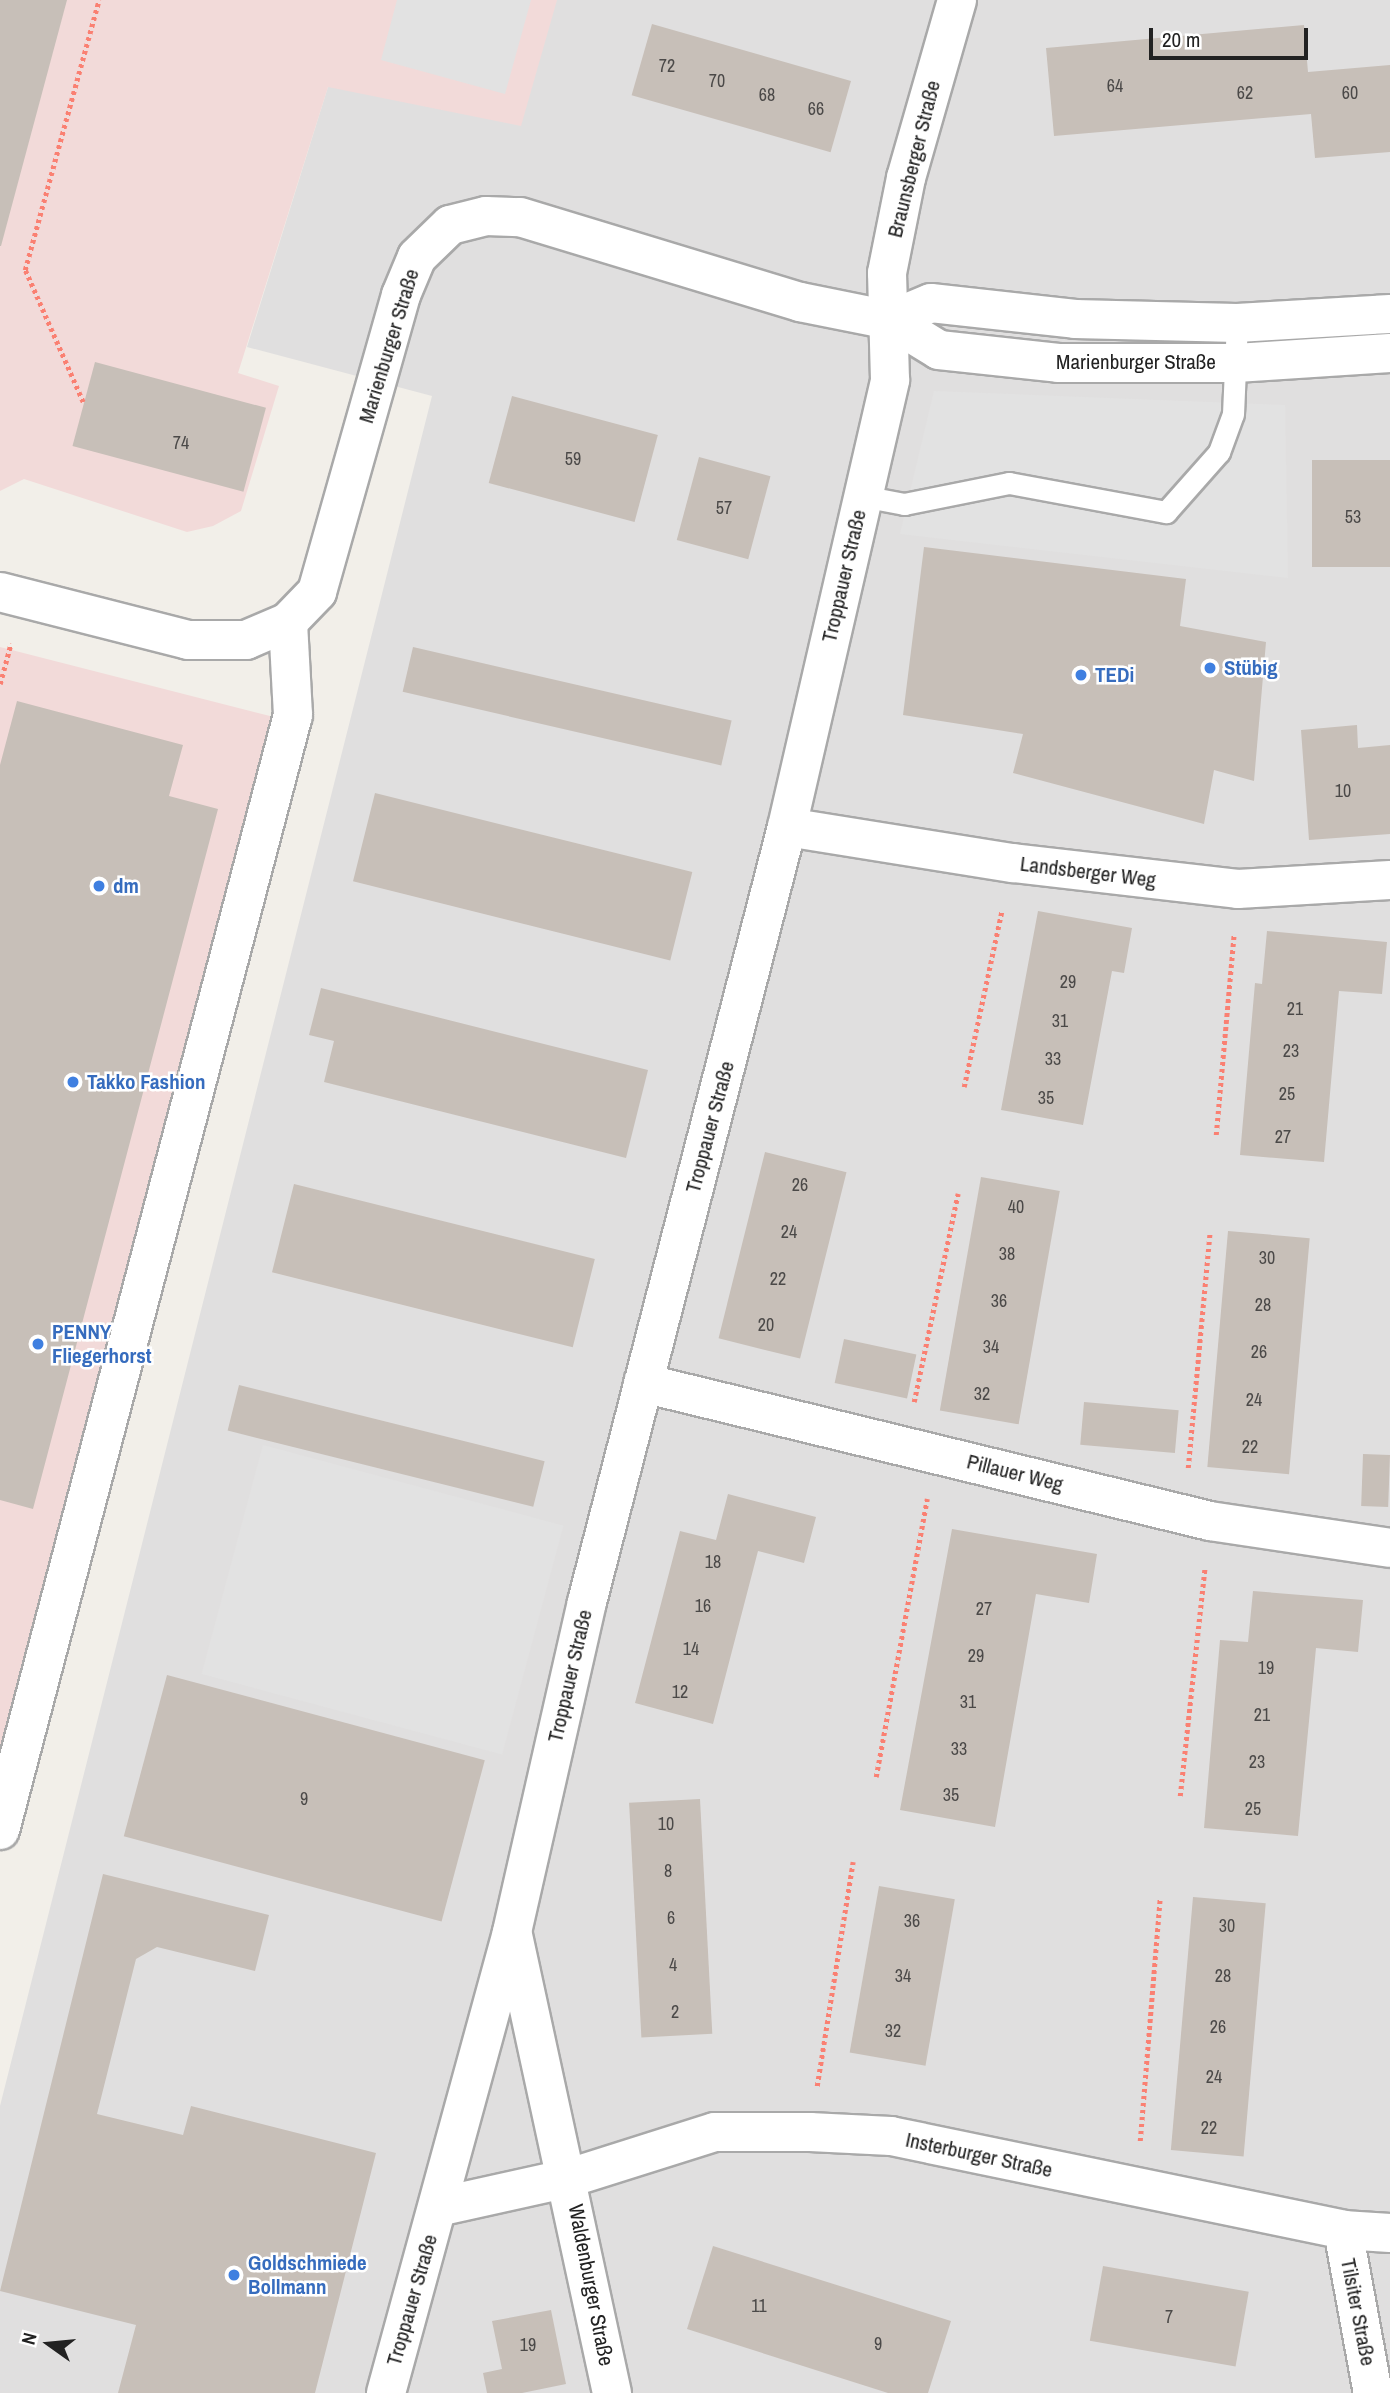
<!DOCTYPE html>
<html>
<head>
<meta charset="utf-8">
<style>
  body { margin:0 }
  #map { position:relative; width:1390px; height:2393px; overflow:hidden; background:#f2efe9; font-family:"Archivo Narrow",sans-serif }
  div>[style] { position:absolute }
  .residential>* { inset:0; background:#e0dfdf }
  .commercial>* { inset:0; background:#f2dad9 }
  .parking>* { inset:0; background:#e2e2e2; transform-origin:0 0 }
  .building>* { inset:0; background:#c7bfb8; transform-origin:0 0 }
  .path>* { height:4.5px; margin-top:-2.25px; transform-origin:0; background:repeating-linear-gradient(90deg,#fa8072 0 3.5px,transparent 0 7px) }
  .roads { filter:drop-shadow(2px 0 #a9a9a9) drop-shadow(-2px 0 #a9a9a9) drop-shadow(0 2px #a9a9a9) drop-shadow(0 -2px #a9a9a9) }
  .lane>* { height:21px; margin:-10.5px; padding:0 10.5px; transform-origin:10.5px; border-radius:10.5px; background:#fff }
  .street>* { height:38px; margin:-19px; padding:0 19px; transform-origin:19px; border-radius:19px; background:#fff }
  .dots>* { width:19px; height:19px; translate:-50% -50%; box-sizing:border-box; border:4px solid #fff; border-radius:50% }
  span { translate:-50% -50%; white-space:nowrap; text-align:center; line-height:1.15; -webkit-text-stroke:5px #fff; paint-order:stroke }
  .number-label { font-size:18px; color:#4b4948 }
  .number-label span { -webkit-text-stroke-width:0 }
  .street-label { font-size:21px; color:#222 }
  .shop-label { font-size:21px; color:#366cbe; font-weight:700 }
  .left { translate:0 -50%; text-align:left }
  .north { position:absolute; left:14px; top:2309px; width:70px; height:70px; -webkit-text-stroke:5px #fff; paint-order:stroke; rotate:285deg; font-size:19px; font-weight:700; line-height:28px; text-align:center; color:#222 }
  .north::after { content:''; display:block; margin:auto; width:24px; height:32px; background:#222; clip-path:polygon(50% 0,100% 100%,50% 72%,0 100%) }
  .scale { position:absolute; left:1149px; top:28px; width:159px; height:32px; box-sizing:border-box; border:4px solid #222; border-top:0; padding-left:9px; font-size:21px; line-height:24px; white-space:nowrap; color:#222; -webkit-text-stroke:5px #fff; paint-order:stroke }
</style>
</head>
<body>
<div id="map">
  <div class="residential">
    <div style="clip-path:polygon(355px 0,1390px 0,1390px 2393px,0 2393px,0 2106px,432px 396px,247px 347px)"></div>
  </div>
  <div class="commercial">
    <div style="clip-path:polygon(0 0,557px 0,521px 126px,328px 87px,238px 373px,279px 386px,241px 511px,213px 526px,187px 532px,24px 479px,0 491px)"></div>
    <div style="clip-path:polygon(0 647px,274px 717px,0 1755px)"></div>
  </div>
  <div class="parking">
    <div style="clip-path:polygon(397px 0,531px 0,505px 94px,381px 60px)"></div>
    <div style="clip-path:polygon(934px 391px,1285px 405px,1288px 578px,900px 534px)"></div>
    <div style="left:263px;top:1445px;width:311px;height:237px;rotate:15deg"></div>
  </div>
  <div class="building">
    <div style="clip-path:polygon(0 0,67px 0,1px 246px,0 246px)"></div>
    <div style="left:652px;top:24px;width:207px;height:74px;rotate:16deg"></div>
    <div style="clip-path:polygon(1304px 25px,1308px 72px,1390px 65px,1390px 152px,1315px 158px,1311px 114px,1054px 136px,1046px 48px)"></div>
    <div style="left:95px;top:362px;width:177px;height:87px;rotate:15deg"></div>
    <div style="left:512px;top:396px;width:151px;height:90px;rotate:15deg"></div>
    <div style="left:699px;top:457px;width:74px;height:86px;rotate:15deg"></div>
    <div style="left:1390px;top:460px;width:107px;height:78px;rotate:90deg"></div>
    <div style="clip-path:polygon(924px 547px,1186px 579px,1180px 626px,1266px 642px,1254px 781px,1214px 770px,1204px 824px,1013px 773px,1023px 734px,903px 715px)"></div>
    <div style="left:413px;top:647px;width:327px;height:46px;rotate:13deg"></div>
    <div style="clip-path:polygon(17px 701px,183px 745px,169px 796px,218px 809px,33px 1509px,0 1500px,0 765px)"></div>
    <div style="clip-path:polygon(1357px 725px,1358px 748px,1390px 745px,1390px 834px,1309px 840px,1301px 730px)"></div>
    <div style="left:375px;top:793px;width:327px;height:91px;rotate:14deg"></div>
    <div style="clip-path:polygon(1038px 911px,1132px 928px,1124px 973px,1112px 971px,1083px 1125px,1001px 1110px)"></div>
    <div style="clip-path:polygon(1267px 931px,1387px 942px,1382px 994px,1339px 991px,1324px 1162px,1240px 1155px,1255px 983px,1262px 984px)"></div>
    <div style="clip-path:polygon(321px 988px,648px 1070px,626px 1158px,324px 1082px,334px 1041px,309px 1035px)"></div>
    <div style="left:765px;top:1152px;width:84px;height:192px;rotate:14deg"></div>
    <div style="left:981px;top:1177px;width:80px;height:237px;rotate:10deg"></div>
    <div style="left:294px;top:1184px;width:310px;height:91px;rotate:14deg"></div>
    <div style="left:1228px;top:1231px;width:82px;height:237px;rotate:5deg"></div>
    <div style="left:844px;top:1339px;width:74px;height:45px;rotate:12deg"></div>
    <div style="left:239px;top:1385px;width:315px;height:47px;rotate:14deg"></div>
    <div style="left:1084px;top:1402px;width:95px;height:43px;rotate:5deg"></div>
    <div style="left:1363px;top:1454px;width:27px;height:52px;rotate:2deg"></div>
    <div style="clip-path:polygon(728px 1494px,816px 1517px,804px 1563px,758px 1551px,713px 1724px,635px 1703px,680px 1531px,716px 1540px)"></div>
    <div style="clip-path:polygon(952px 1529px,1097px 1554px,1089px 1603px,1036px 1594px,995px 1827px,900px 1810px)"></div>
    <div style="clip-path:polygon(1253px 1591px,1363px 1600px,1358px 1652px,1316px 1648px,1298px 1836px,1204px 1828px,1220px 1640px,1248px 1642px)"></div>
    <div style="left:167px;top:1675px;width:329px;height:167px;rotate:15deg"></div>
    <div style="left:700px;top:1799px;width:235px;height:71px;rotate:87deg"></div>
    <div style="clip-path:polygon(103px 1874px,269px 1915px,255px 1971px,157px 1947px,136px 1959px,97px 2114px,183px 2135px,191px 2106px,376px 2153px,315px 2393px,118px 2393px,136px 2325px,0 2291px)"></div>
    <div style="left:879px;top:1886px;width:77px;height:169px;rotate:10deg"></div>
    <div style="left:1193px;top:1897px;width:73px;height:254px;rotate:5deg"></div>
    <div style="clip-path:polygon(713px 2246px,951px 2321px,928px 2393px,888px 2393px,687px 2329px)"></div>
    <div style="left:1103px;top:2266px;width:148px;height:76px;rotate:10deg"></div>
    <div style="clip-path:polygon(551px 2310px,566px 2384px,522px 2393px,487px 2393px,483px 2373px,502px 2369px,492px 2321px)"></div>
  </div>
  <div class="path">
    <div style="left:83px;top:402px;width:144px;rotate:-113.7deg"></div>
    <div style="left:25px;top:270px;width:280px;rotate:-74.7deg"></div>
    <div style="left:0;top:684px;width:42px;rotate:-75deg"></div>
    <div style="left:964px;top:1087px;width:181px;rotate:-77.9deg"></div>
    <div style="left:1216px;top:1135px;width:201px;rotate:-84.9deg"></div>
    <div style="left:914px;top:1402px;width:213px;rotate:-78.1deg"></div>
    <div style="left:1188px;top:1468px;width:237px;rotate:-84.7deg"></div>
    <div style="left:876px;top:1777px;width:283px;rotate:-79.6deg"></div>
    <div style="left:1180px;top:1796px;width:230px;rotate:-83.8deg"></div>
    <div style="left:817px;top:2086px;width:227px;rotate:-80.9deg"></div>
    <div style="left:1140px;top:2141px;width:244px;rotate:-85.3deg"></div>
  </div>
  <div class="roads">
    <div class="lane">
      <div style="left:862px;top:496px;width:43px;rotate:10.8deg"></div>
      <div style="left:904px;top:504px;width:107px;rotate:-11.3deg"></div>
      <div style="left:1009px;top:483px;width:160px;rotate:10.5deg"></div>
      <div style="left:1166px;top:512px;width:80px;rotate:-48.5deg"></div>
      <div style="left:1219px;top:452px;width:40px;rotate:-69.8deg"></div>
      <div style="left:1233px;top:414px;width:91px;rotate:-87.5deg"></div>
    </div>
    <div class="street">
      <div style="left:890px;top:320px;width:44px;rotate:-22.5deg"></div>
      <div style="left:931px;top:303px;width:145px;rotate:6.3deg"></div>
      <div style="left:1075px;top:319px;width:162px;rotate:1.4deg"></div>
      <div style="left:1237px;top:323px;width:153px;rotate:-3.4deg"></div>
      <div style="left:0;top:592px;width:194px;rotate:14.3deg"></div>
      <div style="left:188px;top:640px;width:58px"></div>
      <div style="left:246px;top:640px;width:46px;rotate:-23.2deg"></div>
      <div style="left:288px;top:622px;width:42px;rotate:-46deg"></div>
      <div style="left:317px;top:592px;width:309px;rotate:-74.2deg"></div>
      <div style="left:401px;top:295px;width:41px;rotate:-67.2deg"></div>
      <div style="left:417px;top:257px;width:46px;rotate:-44.1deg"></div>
      <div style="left:450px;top:225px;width:37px;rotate:-14deg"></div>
      <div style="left:486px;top:216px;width:34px;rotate:2deg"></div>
      <div style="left:520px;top:217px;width:293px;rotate:16.9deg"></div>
      <div style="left:800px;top:302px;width:92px;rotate:11.3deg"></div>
      <div style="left:890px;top:320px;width:57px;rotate:31.5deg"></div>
      <div style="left:939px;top:350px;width:120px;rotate:6.2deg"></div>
      <div style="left:1058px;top:363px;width:178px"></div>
      <div style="left:1236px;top:363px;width:154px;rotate:-3.7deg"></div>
      <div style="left:787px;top:827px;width:229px;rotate:9.1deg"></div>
      <div style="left:1013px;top:863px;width:226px;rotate:6.6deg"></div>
      <div style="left:1238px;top:889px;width:152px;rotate:-3.4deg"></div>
      <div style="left:643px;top:1383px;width:584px;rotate:13.68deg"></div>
      <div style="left:1210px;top:1521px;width:182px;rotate:8.5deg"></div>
      <div style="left:0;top:1830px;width:1153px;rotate:-75.28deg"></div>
      <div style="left:293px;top:715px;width:93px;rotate:-93.1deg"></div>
      <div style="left:438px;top:2207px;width:134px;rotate:-12.5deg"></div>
      <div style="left:569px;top:2178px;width:153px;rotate:-17.5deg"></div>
      <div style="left:715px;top:2132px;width:95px"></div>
      <div style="left:810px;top:2132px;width:81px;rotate:2.8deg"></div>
      <div style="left:891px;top:2136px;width:462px;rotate:11.7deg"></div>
      <div style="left:1343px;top:2230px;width:47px;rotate:3.7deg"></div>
      <div style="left:1343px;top:2230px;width:166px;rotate:79.6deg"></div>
      <div style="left:386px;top:2393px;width:474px;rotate:-74.7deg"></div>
      <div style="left:612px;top:2393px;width:472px;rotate:-102.2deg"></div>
      <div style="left:512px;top:1932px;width:338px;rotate:-77.2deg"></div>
      <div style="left:587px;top:1602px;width:800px;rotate:-75.53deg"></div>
      <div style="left:787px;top:827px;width:459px;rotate:-77deg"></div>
      <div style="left:890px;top:380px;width:107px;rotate:-91.6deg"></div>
      <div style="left:887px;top:273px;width:97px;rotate:-78.7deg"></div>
      <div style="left:906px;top:178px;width:185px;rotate:-74deg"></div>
    </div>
  </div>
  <div class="dots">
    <div style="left:1210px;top:668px;background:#3f7fe0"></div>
    <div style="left:1081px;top:675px;background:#3f7fe0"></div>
    <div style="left:99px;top:886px;background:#3f7fe0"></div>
    <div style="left:73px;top:1082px;background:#3f7fe0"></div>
    <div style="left:38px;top:1344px;background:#3f7fe0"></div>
    <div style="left:234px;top:2275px;background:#3f7fe0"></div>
  </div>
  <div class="number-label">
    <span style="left:667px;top:66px">72</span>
    <span style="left:717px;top:81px">70</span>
    <span style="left:1115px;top:86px">64</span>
    <span style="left:1245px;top:93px">62</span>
    <span style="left:1350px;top:93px">60</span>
    <span style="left:767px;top:95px">68</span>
    <span style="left:816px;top:109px">66</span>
    <span style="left:181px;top:443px">74</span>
    <span style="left:573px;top:459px">59</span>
    <span style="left:724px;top:508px">57</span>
    <span style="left:1353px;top:517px">53</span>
    <span style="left:1343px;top:791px">10</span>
    <span style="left:1068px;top:982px">29</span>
    <span style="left:1295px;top:1009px">21</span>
    <span style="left:1060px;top:1021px">31</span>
    <span style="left:1291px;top:1051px">23</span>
    <span style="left:1053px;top:1059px">33</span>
    <span style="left:1287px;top:1094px">25</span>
    <span style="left:1046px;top:1098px">35</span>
    <span style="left:1283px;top:1137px">27</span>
    <span style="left:800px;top:1185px">26</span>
    <span style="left:1016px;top:1207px">40</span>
    <span style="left:789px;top:1232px">24</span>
    <span style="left:1007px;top:1254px">38</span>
    <span style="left:1267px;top:1258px">30</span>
    <span style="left:778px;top:1279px">22</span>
    <span style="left:999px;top:1301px">36</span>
    <span style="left:1263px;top:1305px">28</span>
    <span style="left:766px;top:1325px">20</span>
    <span style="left:991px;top:1347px">34</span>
    <span style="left:1259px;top:1352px">26</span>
    <span style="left:982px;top:1394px">32</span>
    <span style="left:1254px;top:1400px">24</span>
    <span style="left:1250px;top:1447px">22</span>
    <span style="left:713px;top:1562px">18</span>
    <span style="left:703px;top:1606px">16</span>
    <span style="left:984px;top:1609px">27</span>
    <span style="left:691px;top:1649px">14</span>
    <span style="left:976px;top:1656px">29</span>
    <span style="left:1266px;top:1668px">19</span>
    <span style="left:680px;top:1692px">12</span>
    <span style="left:968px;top:1702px">31</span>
    <span style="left:1262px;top:1715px">21</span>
    <span style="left:959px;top:1749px">33</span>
    <span style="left:1257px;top:1762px">23</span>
    <span style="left:951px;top:1795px">35</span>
    <span style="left:304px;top:1799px">9</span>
    <span style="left:1253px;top:1809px">25</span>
    <span style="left:666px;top:1824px">10</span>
    <span style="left:668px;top:1871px">8</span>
    <span style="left:671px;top:1918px">6</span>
    <span style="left:912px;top:1921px">36</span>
    <span style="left:1227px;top:1926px">30</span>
    <span style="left:673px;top:1965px">4</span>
    <span style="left:903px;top:1976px">34</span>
    <span style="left:1223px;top:1976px">28</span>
    <span style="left:675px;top:2012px">2</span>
    <span style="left:1218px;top:2027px">26</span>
    <span style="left:893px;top:2031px">32</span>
    <span style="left:1214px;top:2077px">24</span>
    <span style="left:1209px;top:2128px">22</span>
    <span style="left:759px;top:2306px">11</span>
    <span style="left:1169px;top:2317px">7</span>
    <span style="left:878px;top:2344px">9</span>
    <span style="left:528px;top:2345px">19</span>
  </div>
  <div class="street-label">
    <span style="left:914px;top:159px;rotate:-76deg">Braunsberger Straße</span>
    <span style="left:389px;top:346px;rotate:-73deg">Marienburger Straße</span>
    <span style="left:1136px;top:362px">Marienburger Straße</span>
    <span style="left:844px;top:576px;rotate:-77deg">Troppauer Straße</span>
    <span style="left:1088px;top:872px;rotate:7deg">Landsberger Weg</span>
    <span style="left:710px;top:1127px;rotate:-75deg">Troppauer Straße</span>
    <span style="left:1015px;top:1473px;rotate:14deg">Pillauer Weg</span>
    <span style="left:570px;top:1676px;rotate:-77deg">Troppauer Straße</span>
    <span style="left:979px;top:2155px;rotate:12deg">Insterburger Straße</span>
    <span style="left:591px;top:2285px;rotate:79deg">Waldenburger Straße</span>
    <span style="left:412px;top:2300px;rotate:-74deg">Troppauer Straße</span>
    <span style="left:1358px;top:2312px;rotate:79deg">Tilsiter Straße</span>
  </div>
  <div class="shop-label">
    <span class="left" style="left:1224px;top:668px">Stübig</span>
    <span class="left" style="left:1095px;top:675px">TEDi</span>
    <span class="left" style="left:113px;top:886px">dm</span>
    <span class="left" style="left:87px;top:1082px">Takko Fashion</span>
    <span class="left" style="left:52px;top:1344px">PENNY<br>Fliegerhorst</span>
    <span class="left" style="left:248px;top:2275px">Goldschmiede<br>Bollmann</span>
  </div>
  <div class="north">N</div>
  <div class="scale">20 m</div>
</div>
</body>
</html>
